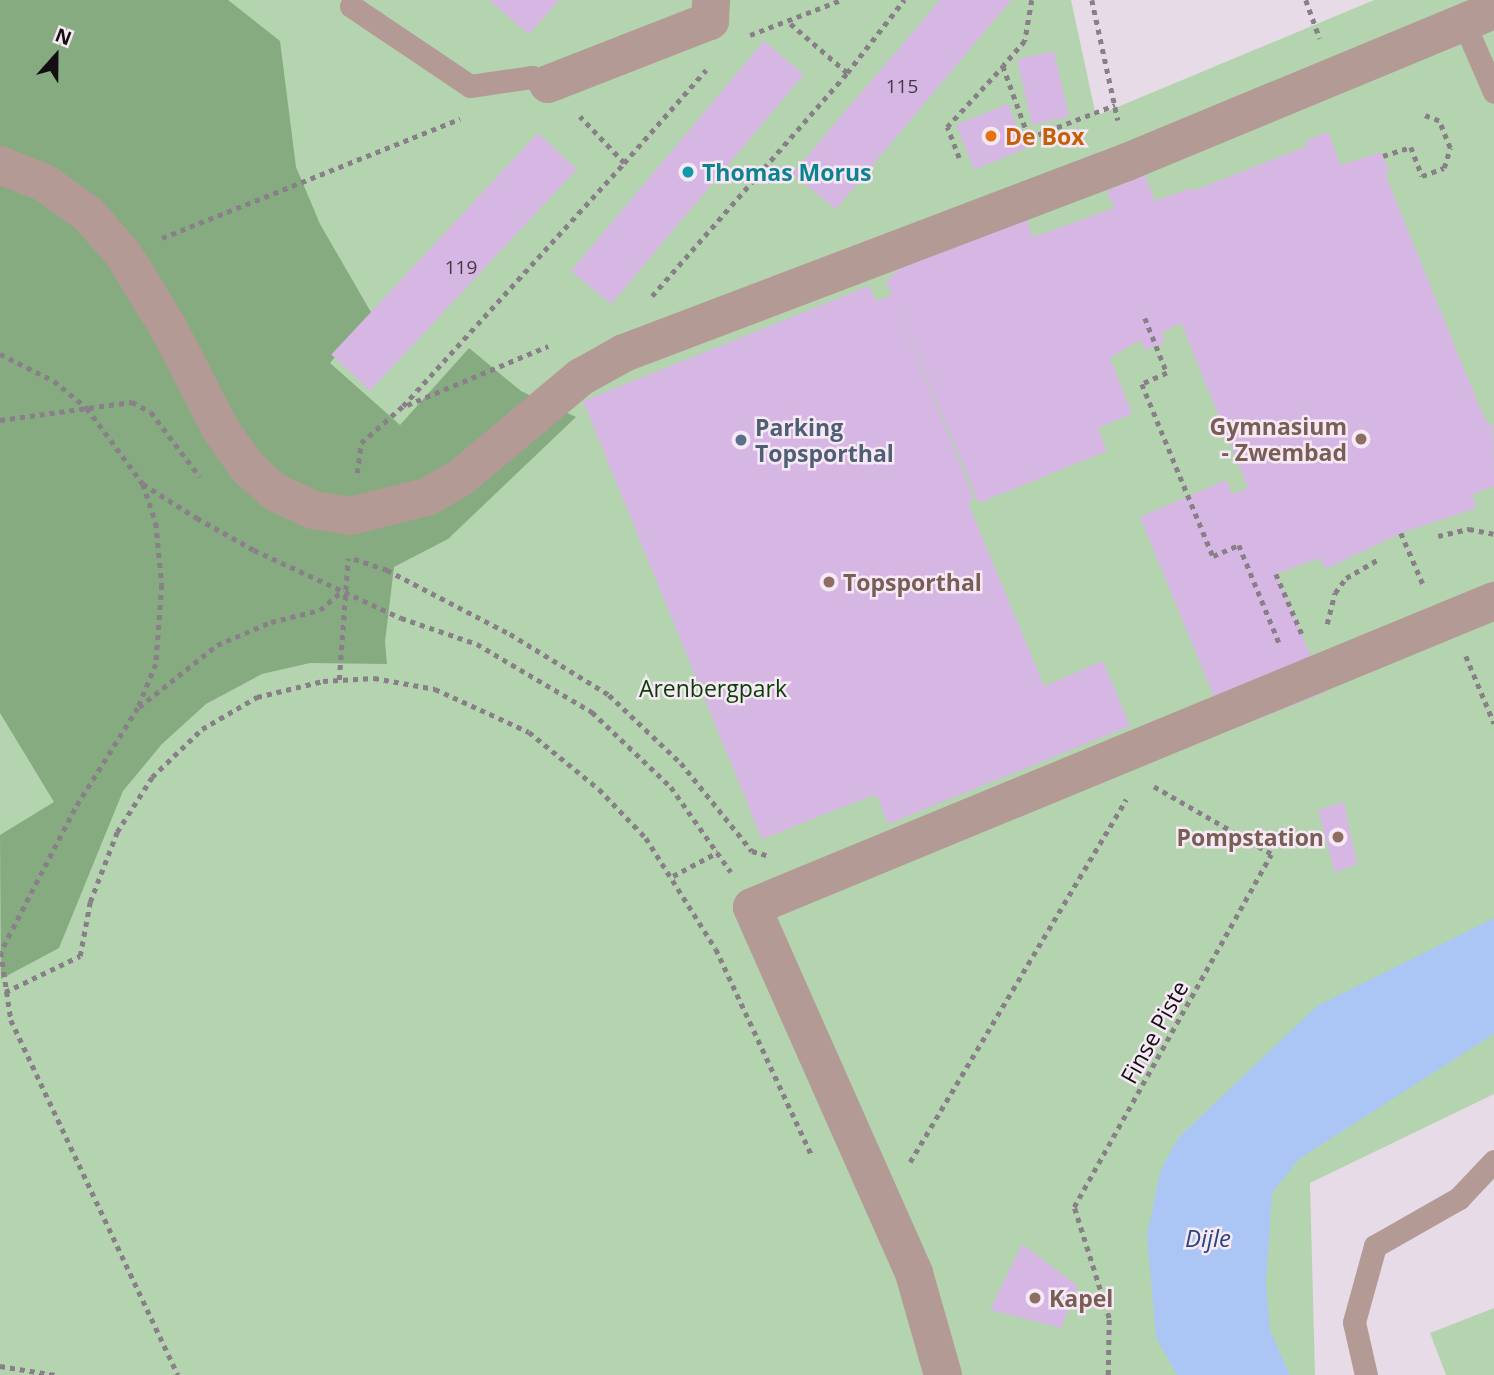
<!DOCTYPE html>
<html>
<head>
<meta charset="utf-8">
<style>
  body { margin:0 }
  #map { position:relative; width:1494px; height:1375px; overflow:hidden; background:#e8dbe8; font-family:"Open Sans",sans-serif }
  div>[style] { position:absolute }
  .green>* { inset:0; background:#b4d4af }
  .forest>* { inset:0; background:#86ab81 }
  .water>* { inset:0; background:#abc6f4 }
  .building>* { inset:0; background:#d6b6e3; transform-origin:0 0 }
  .path>* { height:4.5px; margin-top:-2.25px; transform-origin:0; background:repeating-linear-gradient(90deg,#887f88 0 5px,transparent 0 10px) }
  .lane>* { height:23px; margin:-11.5px; padding:0 11.5px; transform-origin:11.5px; border-radius:11.5px; background:#b49a95 }
  .street>* { height:38px; margin:-19px; padding:0 19px; transform-origin:19px; border-radius:19px; background:#b49a95 }
  .dots>* { width:19px; height:19px; translate:-50% -50%; box-sizing:border-box; border:4px solid #f6e8f5; border-radius:50% }
  span { translate:-50% -50%; white-space:nowrap; text-align:center; line-height:1.15; -webkit-text-stroke:5px #f6e8f5; paint-order:stroke }
  .number-label { font-size:19px; color:#433846 }
  .number-label span { -webkit-text-stroke-width:0 }
  .food-label { font-size:23px; color:#c56008; font-weight:700 }
  .left { translate:0 -50%; text-align:left }
  .culture-label { font-size:23px; color:#0d838f; font-weight:700 }
  .education-label { font-size:23px; color:#785e54; font-weight:700 }
  .right { translate:-100% -50%; text-align:right }
  .service-label { font-size:23px; color:#4e5e75; font-weight:700 }
  .park-label { font-size:23px; color:#093e04 }
  .street-label { font-size:23px; color:#120e12 }
  .water-label { font-size:24px; color:#27477f; font-style:italic }
  .north { position:absolute; left:21px; top:21px; width:70px; height:70px; -webkit-text-stroke:5px #f6e8f5; paint-order:stroke; rotate:21deg; font-size:19px; font-weight:700; line-height:28px; text-align:center; color:#120e12 }
  .north::after { content:''; display:block; margin:auto; width:24px; height:32px; background:#120e12; clip-path:polygon(50% 0,100% 100%,50% 72%,0 100%) }
</style>
</head>
<body>
<div id="map">
  <div class="green">
    <div style="clip-path:polygon(0 0,1071px 0,1096px 116px,1374px 0,1494px 0,1494px 1094px,1310px 1183px,1315px 1375px,0 1375px)"></div>
    <div style="clip-path:polygon(1494px 1308px,1494px 1375px,1446px 1375px,1430px 1333px)"></div>
  </div>
  <div class="forest">
    <div style="clip-path:polygon(0 0,228px 0,280px 41px,296px 167px,320px 224px,372px 314px,330px 363px,400px 425px,469px 348px,521px 391px,576px 417px,448px 539px,394px 567px,385px 642px,387px 664px,310px 663px,262px 674px,206px 704px,162px 744px,123px 791px,59px 948px,1px 979px,0 835px,54px 802px,0 713px)"></div>
  </div>
  <div class="water">
    <div style="clip-path:polygon(1494px 918px,1494px 1034px,1299px 1159px,1272px 1193px,1266px 1283px,1270px 1330px,1290px 1375px,1177px 1375px,1156px 1337px,1147px 1235px,1161px 1169px,1178px 1138px,1317px 1006px)"></div>
  </div>
  <div class="building">
    <div style="clip-path:polygon(489px 0,559px 0,529px 34px)"></div>
    <div style="clip-path:polygon(940px 0,1011px 0,836px 209px,792px 174px)"></div>
    <div style="left:764px;top:41px;width:52px;height:300px;rotate:40deg"></div>
    <div style="left:1054px;top:51px;width:67px;height:38px;rotate:77deg"></div>
    <div style="left:1008px;top:104px;width:48px;height:56px;rotate:68deg"></div>
    <div style="clip-path:polygon(1328px 132px,1341px 165px,1381px 152px,1390px 172px,1385px 174px,1478px 403px,1489px 426px,1493px 423px,1494px 486px,1472px 495px,1477px 508px,1401px 533px,1326px 569px,1319px 558px,1276px 574px,1326px 692px,1228px 731px,1140px 517px,1226px 480px,1232px 494px,1248px 488px,1181px 323px,1162px 333px,1165px 342px,1145px 350px,1140px 340px,1110px 358px,1132px 414px,1098px 428px,1107px 451px,979px 503px,893px 298px,974px 498px,968px 503px,1044px 686px,1103px 661px,1130px 726px,888px 824px,876px 794px,762px 839px,583px 401px,869px 286px,876px 301px,892px 295px,886px 281px,923px 248px,1022px 209px,1033px 237px,1114px 208px,1107px 191px,1145px 175px,1155px 201px,1191px 188px,1193px 191px,1307px 146px,1306px 141px)"></div>
    <div style="left:538px;top:133px;width:53px;height:303px;rotate:43deg"></div>
    <div style="clip-path:polygon(1344px 802px,1357px 864px,1335px 873px,1318px 810px)"></div>
    <div style="clip-path:polygon(1022px 1244px,1078px 1286px,1061px 1328px,990px 1310px)"></div>
  </div>
  <div class="path">
    <div style="left:1032px;top:0;width:42px;rotate:99.7deg"></div>
    <div style="left:1025px;top:41px;width:33px;rotate:131deg"></div>
    <div style="left:1003px;top:66px;width:77px;rotate:70.1deg"></div>
    <div style="left:1029px;top:138px;width:92px;rotate:-21deg"></div>
    <div style="left:1092px;top:0;width:123px;rotate:77.8deg"></div>
    <div style="left:1306px;top:0;width:41px;rotate:70.3deg"></div>
    <div style="left:750px;top:35px;width:97px;rotate:-21deg"></div>
    <div style="left:847px;top:73px;width:93px;rotate:-52deg"></div>
    <div style="left:1383px;top:156px;width:29px;rotate:-18deg"></div>
    <div style="left:1411px;top:147px;width:31px;rotate:69deg"></div>
    <div style="left:1422px;top:176px;width:23px;rotate:-20deg"></div>
    <div style="left:1444px;top:168px;width:21px;rotate:-73deg"></div>
    <div style="left:1450px;top:148px;width:29px;rotate:-112deg"></div>
    <div style="left:1439px;top:121px;width:17px;rotate:-159deg"></div>
    <div style="left:959px;top:158px;width:33px;rotate:-111deg"></div>
    <div style="left:947px;top:127px;width:83px;rotate:-47.4deg"></div>
    <div style="left:624px;top:163px;width:124px;rotate:-48.6deg"></div>
    <div style="left:162px;top:238px;width:321px;rotate:-21.8deg"></div>
    <div style="left:652px;top:296px;width:296px;rotate:-48.8deg"></div>
    <div style="left:847px;top:73px;width:78px;rotate:-139.2deg"></div>
    <div style="left:1145px;top:318px;width:59px;rotate:68.2deg"></div>
    <div style="left:1167px;top:373px;width:27px;rotate:156deg"></div>
    <div style="left:1142px;top:384px;width:186px;rotate:67.6deg"></div>
    <div style="left:1213px;top:556px;width:28px;rotate:-23deg"></div>
    <div style="left:1239px;top:545px;width:108px;rotate:67.7deg"></div>
    <div style="left:0;top:354px;width:60px;rotate:26.6deg"></div>
    <div style="left:54px;top:381px;width:43px;rotate:39.3deg"></div>
    <div style="left:87px;top:408px;width:94px;rotate:53.6deg"></div>
    <div style="left:143px;top:484px;width:64px;rotate:32.2deg"></div>
    <div style="left:197px;top:518px;width:65px;rotate:29.3deg"></div>
    <div style="left:254px;top:550px;width:162px;rotate:24.8deg"></div>
    <div style="left:401px;top:618px;width:80px;rotate:18.9deg"></div>
    <div style="left:477px;top:644px;width:134px;rotate:30.6deg"></div>
    <div style="left:592px;top:712px;width:109px;rotate:43.5deg"></div>
    <div style="left:671px;top:787px;width:104px;rotate:54.8deg"></div>
    <div style="left:407px;top:405px;width:153px;rotate:-22.7deg"></div>
    <div style="left:0;top:420px;width:133px;rotate:-7.8deg"></div>
    <div style="left:132px;top:402px;width:21px;rotate:28deg"></div>
    <div style="left:151px;top:412px;width:81px;rotate:53deg"></div>
    <div style="left:357px;top:473px;width:30px;rotate:-82deg"></div>
    <div style="left:361px;top:443px;width:56px;rotate:-41.4deg"></div>
    <div style="left:403px;top:406px;width:328px;rotate:-47.7deg"></div>
    <div style="left:624px;top:163px;width:64px;rotate:-133.7deg"></div>
    <div style="left:143px;top:484px;width:41px;rotate:71.6deg"></div>
    <div style="left:156px;top:523px;width:62px;rotate:84.5deg"></div>
    <div style="left:162px;top:585px;width:79px;rotate:94.3deg"></div>
    <div style="left:156px;top:664px;width:48px;rotate:112.2deg"></div>
    <div style="left:138px;top:708px;width:119px;rotate:122deg"></div>
    <div style="left:75px;top:809px;width:161px;rotate:117.4deg"></div>
    <div style="left:1px;top:952px;width:69px;rotate:81.6deg"></div>
    <div style="left:11px;top:1020px;width:392px;rotate:64.8deg"></div>
    <div style="left:1401px;top:533px;width:56px;rotate:66.7deg"></div>
    <div style="left:1438px;top:536px;width:32px;rotate:-13deg"></div>
    <div style="left:1469px;top:529px;width:25px;rotate:11deg"></div>
    <div style="left:354px;top:559px;width:35px;rotate:18deg"></div>
    <div style="left:387px;top:570px;width:139px;rotate:27.5deg"></div>
    <div style="left:510px;top:634px;width:116px;rotate:31.6deg"></div>
    <div style="left:609px;top:695px;width:99px;rotate:43.4deg"></div>
    <div style="left:681px;top:763px;width:113px;rotate:51.1deg"></div>
    <div style="left:752px;top:851px;width:15px;rotate:16deg"></div>
    <div style="left:1276px;top:574px;width:65px;rotate:66.6deg"></div>
    <div style="left:1327px;top:624px;width:32px;rotate:-76deg"></div>
    <div style="left:1335px;top:593px;width:19px;rotate:-54deg"></div>
    <div style="left:1346px;top:578px;width:38px;rotate:-30deg"></div>
    <div style="left:1466px;top:656px;width:73px;rotate:67.3deg"></div>
    <div style="left:339px;top:680px;width:122px;rotate:-85.8deg"></div>
    <div style="left:139px;top:707px;width:100px;rotate:-38.5deg"></div>
    <div style="left:217px;top:645px;width:59px;rotate:-23.1deg"></div>
    <div style="left:271px;top:622px;width:50px;rotate:-13.8deg"></div>
    <div style="left:320px;top:610px;width:30px;rotate:-41deg"></div>
    <div style="left:673px;top:876px;width:51px;rotate:-28.1deg"></div>
    <div style="left:5px;top:992px;width:83px;rotate:-25.6deg"></div>
    <div style="left:80px;top:956px;width:55px;rotate:-79.5deg"></div>
    <div style="left:90px;top:902px;width:75px;rotate:-68.9deg"></div>
    <div style="left:117px;top:832px;width:65px;rotate:-57.5deg"></div>
    <div style="left:152px;top:777px;width:69px;rotate:-43.8deg"></div>
    <div style="left:202px;top:729px;width:64px;rotate:-30.2deg"></div>
    <div style="left:257px;top:697px;width:68px;rotate:-13.6deg"></div>
    <div style="left:323px;top:681px;width:51px;rotate:-3.4deg"></div>
    <div style="left:374px;top:678px;width:62px;rotate:10.2deg"></div>
    <div style="left:435px;top:689px;width:103px;rotate:24.6deg"></div>
    <div style="left:529px;top:732px;width:90px;rotate:39.2deg"></div>
    <div style="left:599px;top:789px;width:68px;rotate:46.2deg"></div>
    <div style="left:646px;top:838px;width:131px;rotate:57.8deg"></div>
    <div style="left:716px;top:949px;width:228px;rotate:65.1deg"></div>
    <div style="left:910px;top:1162px;width:422px;rotate:-59.2deg"></div>
    <div style="left:0;top:1366px;width:56px;rotate:9.3deg"></div>
    <div style="left:1108px;top:1375px;width:57px;rotate:-89deg"></div>
    <div style="left:1109px;top:1318px;width:116px;rotate:-107.5deg"></div>
    <div style="left:1074px;top:1207px;width:404px;rotate:-60.8deg"></div>
    <div style="left:1271px;top:854px;width:135px;rotate:-150.2deg"></div>
  </div>
  <div class="lane">
    <div style="left:351px;top:6px;width:143px;rotate:33.9deg"></div>
    <div style="left:470px;top:86px;width:63px;rotate:-8.3deg"></div>
    <div style="left:532px;top:77px;width:17px;rotate:24deg"></div>
    <div style="left:1464px;top:23px;width:75px;rotate:66.5deg"></div>
    <div style="left:1366px;top:1375px;width:54px;rotate:-102.8deg"></div>
    <div style="left:1354px;top:1322px;width:79px;rotate:-74.6deg"></div>
    <div style="left:1375px;top:1246px;width:97px;rotate:-29.7deg"></div>
    <div style="left:1459px;top:1198px;width:51px;rotate:-46.6deg"></div>
  </div>
  <div class="street">
    <div style="left:548px;top:84px;width:174px;rotate:-21.3deg"></div>
    <div style="left:710px;top:21px;width:21px;rotate:-87deg"></div>
    <div style="left:0;top:165px;width:48px;rotate:21.8deg"></div>
    <div style="left:45px;top:183px;width:54px;rotate:36deg"></div>
    <div style="left:89px;top:215px;width:52px;rotate:48.9deg"></div>
    <div style="left:123px;top:254px;width:86px;rotate:58.3deg"></div>
    <div style="left:168px;top:327px;width:116px;rotate:62.8deg"></div>
    <div style="left:221px;top:430px;width:47px;rotate:54.6deg"></div>
    <div style="left:248px;top:468px;width:36px;rotate:42deg"></div>
    <div style="left:275px;top:492px;width:42px;rotate:25.3deg"></div>
    <div style="left:313px;top:510px;width:37px;rotate:9deg"></div>
    <div style="left:350px;top:516px;width:79px;rotate:-13.9deg"></div>
    <div style="left:427px;top:497px;width:38px;rotate:-30deg"></div>
    <div style="left:460px;top:478px;width:158px;rotate:-39.9deg"></div>
    <div style="left:581px;top:377px;width:49px;rotate:-29.2deg"></div>
    <div style="left:624px;top:353px;width:538px;rotate:-20.79deg"></div>
    <div style="left:1127px;top:162px;width:397px;rotate:-22.5deg"></div>
    <div style="left:943px;top:1375px;width:106px;rotate:-105.9deg"></div>
    <div style="left:914px;top:1273px;width:400px;rotate:-113.9deg"></div>
    <div style="left:752px;top:907px;width:803px;rotate:-22.41deg"></div>
  </div>
  <div class="dots">
    <div style="left:991px;top:136px;background:#e8710a"></div>
    <div style="left:688px;top:172px;background:#0f9aa8"></div>
    <div style="left:1361px;top:439px;background:#8d6e63"></div>
    <div style="left:741px;top:440px;background:#5c6f8a"></div>
    <div style="left:829px;top:582px;background:#8d6e63"></div>
    <div style="left:1338px;top:837px;background:#8d6e63"></div>
    <div style="left:1035px;top:1298px;background:#8d6e63"></div>
  </div>
  <div class="number-label">
    <span style="left:902px;top:87px">115</span>
    <span style="left:461px;top:268px">119</span>
  </div>
  <div class="food-label">
    <span class="left" style="left:1005px;top:136px">De Box</span>
  </div>
  <div class="culture-label">
    <span class="left" style="left:702px;top:172px">Thomas Morus</span>
  </div>
  <div class="education-label">
    <span class="right" style="left:1347px;top:439px">Gymnasium<br>- Zwembad</span>
    <span class="left" style="left:843px;top:582px">Topsporthal</span>
    <span class="right" style="left:1324px;top:837px">Pompstation</span>
    <span class="left" style="left:1049px;top:1298px">Kapel</span>
  </div>
  <div class="service-label">
    <span class="left" style="left:755px;top:440px">Parking<br>Topsporthal</span>
  </div>
  <div class="park-label">
    <span style="left:713px;top:688px">Arenbergpark</span>
  </div>
  <div class="street-label">
    <span style="left:1154px;top:1032px;rotate:-61deg">Finse Piste</span>
  </div>
  <div class="water-label">
    <span style="left:1208px;top:1238px">Dijle</span>
  </div>
  <div class="north">N</div>
</div>
</body>
</html>
